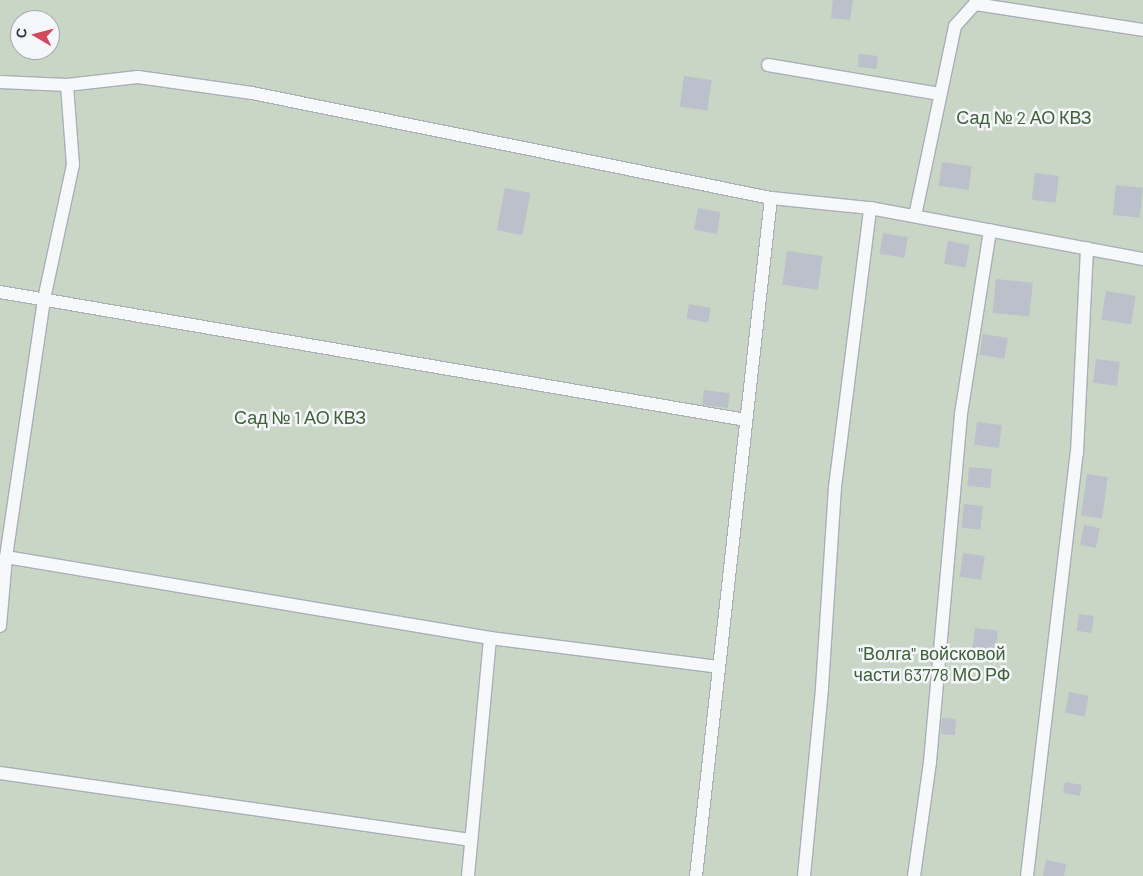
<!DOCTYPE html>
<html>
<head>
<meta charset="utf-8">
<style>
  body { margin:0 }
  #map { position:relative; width:1143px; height:876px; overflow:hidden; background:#e4e7ec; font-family:Barlow,sans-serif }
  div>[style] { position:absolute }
  .green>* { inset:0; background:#c9d6c5 }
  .building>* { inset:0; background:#bbc0ca; transform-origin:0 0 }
  .roads { filter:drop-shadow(1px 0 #a9aeb7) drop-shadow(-1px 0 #a9aeb7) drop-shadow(0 1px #a9aeb7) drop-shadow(0 -1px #a9aeb7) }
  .service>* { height:12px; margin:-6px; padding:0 6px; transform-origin:6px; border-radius:6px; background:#f7f8fa }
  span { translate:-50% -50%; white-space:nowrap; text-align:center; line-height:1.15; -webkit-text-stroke:5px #f4f6f9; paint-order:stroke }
  .park-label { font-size:18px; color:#3f6138 }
  .north { position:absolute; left:10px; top:10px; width:50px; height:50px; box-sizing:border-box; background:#f4f6f9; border:1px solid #a4a8b1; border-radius:50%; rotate:278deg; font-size:14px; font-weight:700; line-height:20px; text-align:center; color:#2b3445 }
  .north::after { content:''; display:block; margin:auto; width:18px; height:22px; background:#d1495b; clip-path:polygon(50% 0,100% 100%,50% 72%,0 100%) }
</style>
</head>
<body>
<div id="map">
  <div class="green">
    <div style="clip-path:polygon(evenodd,0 0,1143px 0,1143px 876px,0 876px,0 0,20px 20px,50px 20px,50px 50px,20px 50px,20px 20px)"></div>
  </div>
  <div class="building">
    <div style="clip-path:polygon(833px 0,853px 0,850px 20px,831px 18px)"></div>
    <div style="left:859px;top:54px;width:19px;height:13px;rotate:6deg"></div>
    <div style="left:684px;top:76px;width:28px;height:31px;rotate:8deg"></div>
    <div style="left:942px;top:162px;width:30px;height:24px;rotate:8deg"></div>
    <div style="left:1035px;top:173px;width:24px;height:27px;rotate:7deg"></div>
    <div style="left:1116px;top:185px;width:27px;height:30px;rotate:6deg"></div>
    <div style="left:505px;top:188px;width:26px;height:43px;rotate:11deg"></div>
    <div style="left:698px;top:208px;width:23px;height:22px;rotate:10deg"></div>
    <div style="left:883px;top:233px;width:25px;height:21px;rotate:9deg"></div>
    <div style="left:948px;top:241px;width:22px;height:23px;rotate:10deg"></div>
    <div style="left:787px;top:251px;width:36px;height:34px;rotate:8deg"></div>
    <div style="left:996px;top:279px;width:37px;height:34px;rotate:6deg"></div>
    <div style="left:1106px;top:291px;width:30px;height:29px;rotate:9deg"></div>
    <div style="left:689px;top:304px;width:22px;height:15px;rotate:10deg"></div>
    <div style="left:983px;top:334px;width:25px;height:21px;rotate:9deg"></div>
    <div style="left:1096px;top:359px;width:24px;height:24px;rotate:7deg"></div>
    <div style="left:704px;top:390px;width:26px;height:15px;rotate:7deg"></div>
    <div style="left:977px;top:422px;width:25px;height:23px;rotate:7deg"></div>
    <div style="left:969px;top:467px;width:23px;height:19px;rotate:5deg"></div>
    <div style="left:1087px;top:474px;width:21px;height:42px;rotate:8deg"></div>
    <div style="left:964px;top:504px;width:19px;height:24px;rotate:6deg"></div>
    <div style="left:1084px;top:525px;width:16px;height:20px;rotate:11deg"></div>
    <div style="left:963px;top:553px;width:22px;height:24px;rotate:8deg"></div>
    <div style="left:1079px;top:614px;width:15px;height:17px;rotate:8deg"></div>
    <div style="left:975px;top:628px;width:23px;height:26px;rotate:7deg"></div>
    <div style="left:1069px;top:692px;width:20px;height:21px;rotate:11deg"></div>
    <div style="left:942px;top:718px;width:14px;height:16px;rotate:4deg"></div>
    <div style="left:1065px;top:782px;width:17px;height:11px;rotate:10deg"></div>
    <div style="clip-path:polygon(1046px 860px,1066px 864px,1064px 876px,1043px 876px)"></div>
  </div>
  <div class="roads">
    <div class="service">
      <div style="left:768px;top:65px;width:174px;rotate:9.6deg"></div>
      <div style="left:0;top:82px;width:67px;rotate:2.6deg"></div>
      <div style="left:67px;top:85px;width:71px;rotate:-6.4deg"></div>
      <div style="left:138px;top:77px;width:115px;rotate:8deg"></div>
      <div style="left:252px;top:93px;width:530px;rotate:11.44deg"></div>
      <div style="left:771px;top:198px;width:100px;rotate:5.8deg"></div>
      <div style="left:870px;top:208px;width:278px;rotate:10.6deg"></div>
      <div style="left:915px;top:216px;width:194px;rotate:-78.1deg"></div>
      <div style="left:955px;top:26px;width:30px;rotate:-48deg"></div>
      <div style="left:975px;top:4px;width:170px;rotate:8.8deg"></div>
      <div style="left:0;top:292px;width:757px;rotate:9.74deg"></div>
      <div style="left:6px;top:557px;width:491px;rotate:9.5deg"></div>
      <div style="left:490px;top:638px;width:230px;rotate:7.2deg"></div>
      <div style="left:0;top:626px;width:69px;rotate:-85deg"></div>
      <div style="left:6px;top:557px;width:261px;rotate:-81.6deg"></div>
      <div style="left:44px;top:299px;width:137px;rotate:-77.8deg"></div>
      <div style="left:73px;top:165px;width:80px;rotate:-94.3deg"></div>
      <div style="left:0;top:773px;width:476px;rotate:8.1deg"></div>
      <div style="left:468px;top:876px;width:239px;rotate:-84.7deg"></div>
      <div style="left:696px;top:876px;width:682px;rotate:-83.69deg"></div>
      <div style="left:804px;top:876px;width:189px;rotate:-84.5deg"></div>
      <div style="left:822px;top:688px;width:201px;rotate:-86.3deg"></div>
      <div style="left:835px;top:487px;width:281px;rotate:-82.8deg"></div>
      <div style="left:914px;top:876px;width:115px;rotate:-82deg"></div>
      <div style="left:930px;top:762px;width:349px;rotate:-84.9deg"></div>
      <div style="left:961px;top:414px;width:186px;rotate:-81deg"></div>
      <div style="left:1027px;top:876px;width:426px;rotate:-83.3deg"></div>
      <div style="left:1077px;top:453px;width:205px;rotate:-87.2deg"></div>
    </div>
  </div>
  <div class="park-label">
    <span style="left:1024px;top:117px">Сад № 2 АО КВЗ</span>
    <span style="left:300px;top:417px">Сад № 1 АО КВЗ</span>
    <span style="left:932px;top:664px">"Волга" войсковой<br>части 63778 МО РФ</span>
  </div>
  <div class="north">С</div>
</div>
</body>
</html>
